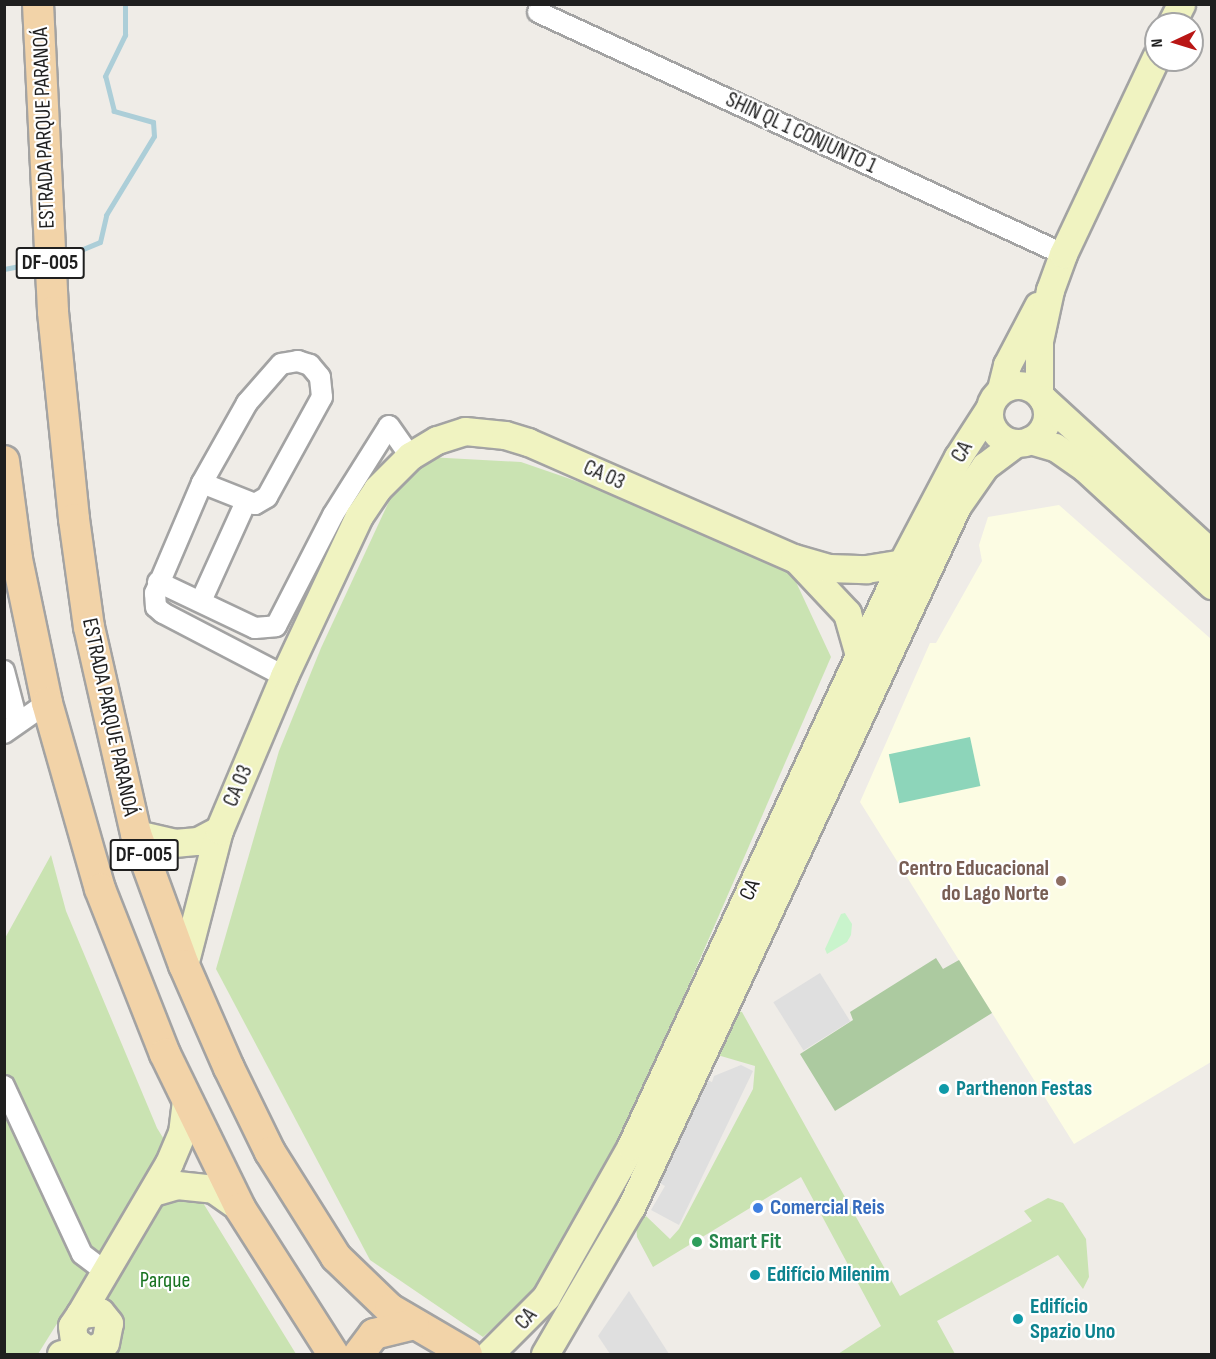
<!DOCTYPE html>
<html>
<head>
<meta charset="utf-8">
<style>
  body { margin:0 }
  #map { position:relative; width:1216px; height:1359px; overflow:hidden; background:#efece7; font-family:"Sofia Sans Condensed",sans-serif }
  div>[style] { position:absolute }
  .education>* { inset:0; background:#fcfce3 }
  .grass>* { inset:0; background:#cae3b2 }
  .forest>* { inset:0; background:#accaa0 }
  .park>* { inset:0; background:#c9f4cc }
  .pitch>* { inset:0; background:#8dd5ba; transform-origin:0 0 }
  .parking>* { inset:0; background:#dfdfdf; transform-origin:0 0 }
  .stream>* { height:5px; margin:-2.5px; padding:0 2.5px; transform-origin:2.5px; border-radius:2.5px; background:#acced8 }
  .roads { filter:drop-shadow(2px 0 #a3a3a3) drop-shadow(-2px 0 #a3a3a3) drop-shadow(0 2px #a3a3a3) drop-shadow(0 -2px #a3a3a3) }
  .street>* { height:20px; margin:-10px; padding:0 10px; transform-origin:10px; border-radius:10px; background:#fff }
  .secondary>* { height:27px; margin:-13.5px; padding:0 13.5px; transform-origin:13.5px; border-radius:13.5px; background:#f0f3c1 }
  .secondary>.ring { margin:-13.5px; padding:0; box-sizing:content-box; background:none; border:27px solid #f0f3c1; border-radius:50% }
  .primary>* { height:30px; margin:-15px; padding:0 15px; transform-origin:15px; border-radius:15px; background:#f2d3a8 }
  .dots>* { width:16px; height:16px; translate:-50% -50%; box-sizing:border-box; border:3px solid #fff; border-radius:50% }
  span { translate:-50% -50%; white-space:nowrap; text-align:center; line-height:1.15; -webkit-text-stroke:4.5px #fff; paint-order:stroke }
  .shield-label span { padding:2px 4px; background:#fff; border:2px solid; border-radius:4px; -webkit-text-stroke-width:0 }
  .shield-label { font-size:21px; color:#1f1f1f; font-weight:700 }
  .street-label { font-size:22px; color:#1f1f1f }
  .education-label { font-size:22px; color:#785e54; font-weight:700 }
  .right { translate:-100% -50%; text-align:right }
  .culture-label { font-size:22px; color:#0d838f; font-weight:700 }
  .left { translate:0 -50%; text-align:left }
  .shop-label { font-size:22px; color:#366cbe; font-weight:700 }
  .leisure-label { font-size:22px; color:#27864d; font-weight:700 }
  .park-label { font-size:22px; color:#187320 }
  .frame { position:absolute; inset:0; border:6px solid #1f1f1f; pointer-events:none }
  .north { position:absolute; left:1144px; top:12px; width:60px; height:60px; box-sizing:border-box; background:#fff; border:2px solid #a5a5a5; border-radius:50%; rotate:266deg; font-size:16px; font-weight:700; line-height:24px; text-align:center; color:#1f1f1f }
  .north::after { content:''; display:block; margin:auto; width:21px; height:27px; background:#b91615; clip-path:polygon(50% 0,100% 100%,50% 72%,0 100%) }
</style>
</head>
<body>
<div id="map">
  <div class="education">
    <div style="clip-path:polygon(1059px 505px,1211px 639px,1211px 1062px,1074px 1144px,860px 802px,930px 643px,936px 643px,982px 561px,979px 545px,988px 517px)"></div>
  </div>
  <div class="grass">
    <div style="clip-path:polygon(410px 456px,521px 462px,782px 552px,831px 657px,569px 1261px,483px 1337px,370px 1260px,216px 969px,279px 751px,321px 648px)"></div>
    <div style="clip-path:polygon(51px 855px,66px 911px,157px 1128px,296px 1354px,118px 1354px,83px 1282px,38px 1354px,5px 1354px,4px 940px)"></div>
    <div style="clip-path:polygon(732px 1009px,742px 1012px,900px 1296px,1032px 1221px,1024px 1211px,1048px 1198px,1063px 1203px,1086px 1239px,1089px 1277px,1083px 1289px,1058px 1255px,937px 1321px,955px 1354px,838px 1354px,881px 1326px,801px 1177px,653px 1267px,637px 1237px,636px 1224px,646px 1216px,670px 1239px,679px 1229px,753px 1089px,755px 1066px,714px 1054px)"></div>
  </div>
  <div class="forest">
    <div style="clip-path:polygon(936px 958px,943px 969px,959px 960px,992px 1013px,835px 1111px,800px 1054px,853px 1020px,850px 1012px)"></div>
  </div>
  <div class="park">
    <div style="clip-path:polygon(845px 913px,852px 924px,851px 935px,847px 942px,827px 954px,825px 949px,841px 914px)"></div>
  </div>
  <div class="pitch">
    <div style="left:970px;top:737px;width:50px;height:83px;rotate:78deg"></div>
  </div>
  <div class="parking">
    <div style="left:820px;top:973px;width:57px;height:55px;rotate:58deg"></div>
    <div style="clip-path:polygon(741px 1065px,753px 1071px,679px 1225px,651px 1210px,665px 1186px,652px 1179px,701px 1077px,712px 1082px,714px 1076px)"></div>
    <div style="clip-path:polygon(629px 1291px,669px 1354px,610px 1354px,598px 1336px)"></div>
  </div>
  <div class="stream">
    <div style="left:59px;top:259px;width:44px;rotate:-22.5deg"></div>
    <div style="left:100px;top:242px;width:28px;rotate:-77deg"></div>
    <div style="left:106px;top:215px;width:92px;rotate:-58.7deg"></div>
    <div style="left:154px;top:136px;width:14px;rotate:-94deg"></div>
    <div style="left:153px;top:122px;width:41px;rotate:-164.2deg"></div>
    <div style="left:114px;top:111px;width:36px;rotate:-104deg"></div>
    <div style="left:105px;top:76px;width:46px;rotate:-64deg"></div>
    <div style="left:125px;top:35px;width:31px;rotate:-90deg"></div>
    <div style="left:4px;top:269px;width:38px;rotate:-11deg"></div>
  </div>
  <div class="roads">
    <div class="street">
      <div style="left:538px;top:12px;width:578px;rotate:24.75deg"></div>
      <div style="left:202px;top:483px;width:57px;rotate:21.6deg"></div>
      <div style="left:255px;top:504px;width:14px;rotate:-30deg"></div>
      <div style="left:267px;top:497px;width:114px;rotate:-61.2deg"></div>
      <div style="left:322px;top:397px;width:20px;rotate:-96deg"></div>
      <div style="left:320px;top:377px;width:16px;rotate:-130deg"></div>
      <div style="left:310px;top:365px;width:13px;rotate:-162deg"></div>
      <div style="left:298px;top:361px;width:17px;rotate:170deg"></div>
      <div style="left:281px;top:364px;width:52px;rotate:131.1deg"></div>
      <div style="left:247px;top:403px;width:92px;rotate:119.4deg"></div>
      <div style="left:202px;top:483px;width:120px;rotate:113.1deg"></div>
      <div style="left:155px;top:593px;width:14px;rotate:86deg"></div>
      <div style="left:156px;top:607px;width:9px;rotate:41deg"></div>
      <div style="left:163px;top:613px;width:136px;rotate:27.5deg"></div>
      <div style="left:158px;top:582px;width:107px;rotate:25.4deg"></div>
      <div style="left:255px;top:628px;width:21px;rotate:-5deg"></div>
      <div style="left:276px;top:626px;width:125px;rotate:-62.8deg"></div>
      <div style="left:333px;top:515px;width:105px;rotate:-57.8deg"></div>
      <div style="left:389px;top:426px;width:37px;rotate:55deg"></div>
      <div style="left:201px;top:601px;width:109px;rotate:-65.6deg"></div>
      <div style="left:4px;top:671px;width:52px;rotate:75.4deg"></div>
      <div style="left:4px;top:733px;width:52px;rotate:-34.9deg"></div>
      <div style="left:4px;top:1086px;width:185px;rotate:65.1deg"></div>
      <div style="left:82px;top:1254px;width:31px;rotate:37deg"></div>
    </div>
    <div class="secondary">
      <div style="left:1171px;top:24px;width:22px;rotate:-63deg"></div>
      <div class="ring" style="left:989px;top:385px;width:31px;height:31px"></div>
      <div style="left:1001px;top:389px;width:25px;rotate:-76deg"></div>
      <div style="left:1007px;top:365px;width:67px;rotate:-62.3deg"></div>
      <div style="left:1039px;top:393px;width:52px;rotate:-90deg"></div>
      <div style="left:1039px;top:341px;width:52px;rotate:-77.8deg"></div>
      <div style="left:1050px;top:290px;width:38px;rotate:-70deg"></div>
      <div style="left:1063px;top:254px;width:218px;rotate:-64.7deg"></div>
      <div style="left:1043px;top:399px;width:229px;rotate:42.5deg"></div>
      <div style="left:1030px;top:440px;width:26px;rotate:16deg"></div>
      <div style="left:1055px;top:447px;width:37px;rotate:35deg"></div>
      <div style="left:1085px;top:468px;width:173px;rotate:42.7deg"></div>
      <div style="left:797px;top:560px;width:73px;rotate:46.7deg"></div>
      <div style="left:847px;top:613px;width:44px;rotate:74.1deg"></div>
      <div style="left:136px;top:834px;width:39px;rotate:13deg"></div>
      <div style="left:174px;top:843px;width:24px;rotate:-5deg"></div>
      <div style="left:198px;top:841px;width:24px;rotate:-28deg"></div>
      <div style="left:184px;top:965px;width:139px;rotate:-75.5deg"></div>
      <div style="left:219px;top:830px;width:167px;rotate:-67.1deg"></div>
      <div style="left:284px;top:676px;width:177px;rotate:-64.9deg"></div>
      <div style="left:359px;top:516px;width:32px;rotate:-56deg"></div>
      <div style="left:377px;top:489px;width:47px;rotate:-45deg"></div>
      <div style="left:410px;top:456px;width:31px;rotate:-31deg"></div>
      <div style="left:437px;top:440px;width:29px;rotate:-18deg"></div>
      <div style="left:465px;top:431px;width:40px;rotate:5.7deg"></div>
      <div style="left:505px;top:435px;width:24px;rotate:17deg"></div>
      <div style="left:528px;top:442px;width:290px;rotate:23.6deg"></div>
      <div style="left:794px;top:558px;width:36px;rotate:16deg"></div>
      <div style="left:829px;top:568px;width:37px;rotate:2deg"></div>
      <div style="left:866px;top:569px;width:36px;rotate:-9deg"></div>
      <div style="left:153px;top:1192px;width:25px;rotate:-16deg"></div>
      <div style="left:177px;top:1185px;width:36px;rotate:6deg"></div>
      <div style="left:213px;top:1189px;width:33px;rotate:35deg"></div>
      <div style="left:80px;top:1314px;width:175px;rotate:-59.5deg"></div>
      <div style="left:169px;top:1163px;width:33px;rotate:-67deg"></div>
      <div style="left:182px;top:1133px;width:33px;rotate:-83deg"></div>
      <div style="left:61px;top:1354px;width:32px;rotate:-9deg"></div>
      <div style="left:93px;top:1349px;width:13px;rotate:-27deg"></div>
      <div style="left:105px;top:1343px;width:20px;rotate:-79deg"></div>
      <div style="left:109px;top:1323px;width:14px;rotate:-129deg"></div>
      <div style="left:100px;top:1312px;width:20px;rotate:174deg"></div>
      <div style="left:80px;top:1314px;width:14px;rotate:124deg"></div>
      <div style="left:72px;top:1326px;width:14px;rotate:82deg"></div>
      <div style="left:74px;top:1340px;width:14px;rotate:36deg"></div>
      <div style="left:489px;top:1354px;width:81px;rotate:-45deg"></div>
      <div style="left:546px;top:1297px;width:173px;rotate:-60.6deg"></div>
      <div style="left:631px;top:1146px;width:643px;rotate:-65.07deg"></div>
      <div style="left:902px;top:563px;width:120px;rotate:-62.2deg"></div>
      <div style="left:958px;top:457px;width:57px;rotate:-57.1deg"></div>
      <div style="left:545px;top:1354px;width:170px;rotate:-59.7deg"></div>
      <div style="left:631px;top:1207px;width:773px;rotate:-65.06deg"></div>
      <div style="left:957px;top:506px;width:49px;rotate:-55deg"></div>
      <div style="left:985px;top:466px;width:38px;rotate:-37deg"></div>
    </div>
    <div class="primary">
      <div style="left:38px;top:4px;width:308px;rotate:87.2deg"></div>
      <div style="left:53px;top:312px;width:208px;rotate:84.2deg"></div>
      <div style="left:74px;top:519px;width:109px;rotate:82.1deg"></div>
      <div style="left:89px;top:627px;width:212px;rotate:77.2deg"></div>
      <div style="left:136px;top:834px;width:140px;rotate:69.9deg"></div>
      <div style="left:184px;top:965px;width:112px;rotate:66.4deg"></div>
      <div style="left:229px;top:1068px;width:93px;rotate:64deg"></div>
      <div style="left:270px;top:1152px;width:124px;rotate:57.8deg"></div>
      <div style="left:336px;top:1257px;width:75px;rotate:43.9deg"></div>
      <div style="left:390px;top:1309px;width:89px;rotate:30.3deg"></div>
      <div style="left:4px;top:461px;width:99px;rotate:82.4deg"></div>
      <div style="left:17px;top:559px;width:147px;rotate:78.2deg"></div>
      <div style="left:47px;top:703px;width:193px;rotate:74.1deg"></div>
      <div style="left:100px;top:889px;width:177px;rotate:68.5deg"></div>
      <div style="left:165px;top:1054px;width:171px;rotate:64deg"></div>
      <div style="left:240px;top:1208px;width:173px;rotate:57.5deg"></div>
      <div style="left:359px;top:1354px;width:25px;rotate:-53deg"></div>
      <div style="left:374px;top:1334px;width:41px;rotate:-14deg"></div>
    </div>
  </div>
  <div class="dots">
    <div style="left:1061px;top:881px;background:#8d6e63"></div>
    <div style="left:944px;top:1089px;background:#0f9aa8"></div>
    <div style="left:758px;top:1208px;background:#3f7fe0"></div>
    <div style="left:697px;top:1242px;background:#2e9e5b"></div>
    <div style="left:755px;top:1275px;background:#0f9aa8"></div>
    <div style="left:1018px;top:1319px;background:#0f9aa8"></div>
  </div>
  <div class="shield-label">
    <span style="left:50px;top:263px">DF-005</span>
    <span style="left:144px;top:855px">DF-005</span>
  </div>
  <div class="street-label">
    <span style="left:44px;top:128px;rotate:-92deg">ESTRADA PARQUE PARANOÁ</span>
    <span style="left:801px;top:133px;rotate:25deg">SHIN QL 1 CONJUNTO 1</span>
    <span style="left:962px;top:452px;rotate:-59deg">CA</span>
    <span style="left:604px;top:475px;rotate:24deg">CA 03</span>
    <span style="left:110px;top:717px;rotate:78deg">ESTRADA PARQUE PARANOÁ</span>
    <span style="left:238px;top:786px;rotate:-67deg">CA 03</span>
    <span style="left:750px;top:890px;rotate:-65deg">CA</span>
    <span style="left:526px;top:1319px;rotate:-48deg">CA</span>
  </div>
  <div class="education-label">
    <span class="right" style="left:1049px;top:881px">Centro Educacional<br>do Lago Norte</span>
  </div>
  <div class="culture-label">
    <span class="left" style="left:956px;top:1089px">Parthenon Festas</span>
    <span class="left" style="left:767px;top:1275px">Edifício Milenim</span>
    <span class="left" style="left:1030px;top:1319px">Edifício<br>Spazio Uno</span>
  </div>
  <div class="shop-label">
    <span class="left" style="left:770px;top:1208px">Comercial Reis</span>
  </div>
  <div class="leisure-label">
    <span class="left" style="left:709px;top:1242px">Smart Fit</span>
  </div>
  <div class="park-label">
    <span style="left:165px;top:1281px">Parque</span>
  </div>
  <div class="frame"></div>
  <div class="north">N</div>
</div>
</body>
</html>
